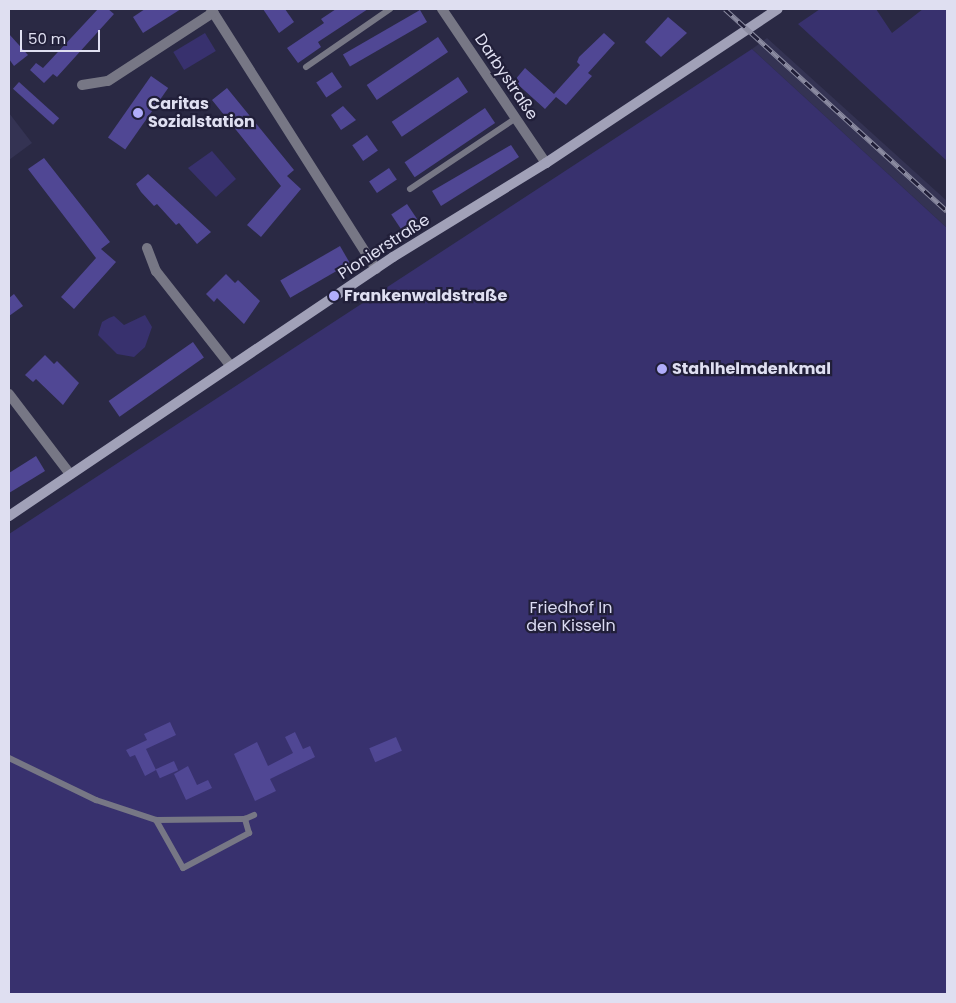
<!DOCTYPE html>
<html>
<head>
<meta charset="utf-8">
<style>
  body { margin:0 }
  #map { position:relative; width:956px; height:1003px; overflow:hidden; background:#2a2944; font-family:Poppins,sans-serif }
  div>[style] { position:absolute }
  .built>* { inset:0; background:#343353 }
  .green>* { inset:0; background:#38316e; transform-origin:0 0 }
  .building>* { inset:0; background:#504794; transform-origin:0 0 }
  .lane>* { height:6px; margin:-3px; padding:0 3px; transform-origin:3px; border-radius:3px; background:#777785 }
  .street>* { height:10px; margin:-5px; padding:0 5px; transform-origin:5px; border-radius:5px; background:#777785 }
  .secondary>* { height:10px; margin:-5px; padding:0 5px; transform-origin:5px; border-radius:5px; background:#a1a1b8 }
  .rail>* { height:5px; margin-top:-2.5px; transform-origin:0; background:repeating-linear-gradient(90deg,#211f39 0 9px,#8b8ba1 0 18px); box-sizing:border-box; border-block:1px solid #8b8ba1 }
  .dots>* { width:14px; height:14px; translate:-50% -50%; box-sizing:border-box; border:2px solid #211f39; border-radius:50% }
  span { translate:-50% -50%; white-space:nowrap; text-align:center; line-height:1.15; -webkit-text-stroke:4.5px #211f39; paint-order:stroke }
  .street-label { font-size:16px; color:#dfdff1 }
  .poi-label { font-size:16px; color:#dfdff1; font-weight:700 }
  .left { translate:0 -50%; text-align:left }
  .park-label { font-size:16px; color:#dbdbf2 }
  .frame { position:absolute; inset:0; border:10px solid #dfdff1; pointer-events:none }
  .scale { position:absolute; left:20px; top:30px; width:80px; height:22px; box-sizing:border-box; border:2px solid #dfdff1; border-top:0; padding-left:6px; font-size:15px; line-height:18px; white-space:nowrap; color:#dfdff1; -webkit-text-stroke:4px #211f39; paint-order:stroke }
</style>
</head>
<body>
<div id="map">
  <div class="built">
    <div style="clip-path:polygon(767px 38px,947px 201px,947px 228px,752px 49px)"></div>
    <div style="clip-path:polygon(9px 113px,32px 143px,9px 160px)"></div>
  </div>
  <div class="green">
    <div style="clip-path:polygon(820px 9px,876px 9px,892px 33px,923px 9px,947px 9px,947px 161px,798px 24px)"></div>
    <div style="left:205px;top:33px;width:21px;height:37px;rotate:59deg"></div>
    <div style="clip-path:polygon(752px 49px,947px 228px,947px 994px,9px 994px,9px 534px)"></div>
    <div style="clip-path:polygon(212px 151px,236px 179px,216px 197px,188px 168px)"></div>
    <div style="clip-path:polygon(145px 315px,152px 327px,145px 347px,134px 357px,117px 354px,98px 335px,102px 322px,109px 318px,114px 316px,124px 325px)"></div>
  </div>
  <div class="building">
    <div style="clip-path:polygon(98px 9px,108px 9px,114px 14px,57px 77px,53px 74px,44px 83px,30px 70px,36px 63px,43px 68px)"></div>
    <div style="clip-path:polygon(145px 9px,181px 9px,143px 33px,133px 17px)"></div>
    <div style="clip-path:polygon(263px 9px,285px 9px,294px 22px,279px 33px)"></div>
    <div style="clip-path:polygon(336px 9px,368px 9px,318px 42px,321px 47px,298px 63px,287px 48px,324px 23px,321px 19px)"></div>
    <div style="left:420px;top:10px;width:14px;height:89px;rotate:60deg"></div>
    <div style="clip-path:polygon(668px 17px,687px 33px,661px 57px,645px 42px)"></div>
    <div style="clip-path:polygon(604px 33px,615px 43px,588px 73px,592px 76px,566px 105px,556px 97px,545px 109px,514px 81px,525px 68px,554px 94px,580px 65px,577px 62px,579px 57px)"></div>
    <div style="clip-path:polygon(9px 34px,28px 55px,14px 66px,9px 59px)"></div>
    <div style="left:438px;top:37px;width:18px;height:86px;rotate:56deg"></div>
    <div style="left:332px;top:72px;width:18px;height:19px;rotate:56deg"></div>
    <div style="left:151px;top:76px;width:21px;height:75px;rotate:35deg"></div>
    <div style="left:458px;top:77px;width:18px;height:80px;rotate:56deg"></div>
    <div style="left:19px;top:82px;width:54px;height:9px;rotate:42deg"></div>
    <div style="clip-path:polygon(227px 88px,294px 170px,287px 176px,301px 189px,261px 237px,247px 225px,281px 186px,212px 100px)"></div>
    <div style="clip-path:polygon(343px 106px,356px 120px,341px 130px,331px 115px)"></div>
    <div style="left:485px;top:108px;width:18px;height:97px;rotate:56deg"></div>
    <div style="left:367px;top:135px;width:19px;height:18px;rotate:55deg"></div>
    <div style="clip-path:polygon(511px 145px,519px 157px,441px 206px,432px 191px)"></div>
    <div style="clip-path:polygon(44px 158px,110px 242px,101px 249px,116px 262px,74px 309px,61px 297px,96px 258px,28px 169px)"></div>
    <div style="left:389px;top:168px;width:14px;height:24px;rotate:56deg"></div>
    <div style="clip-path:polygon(148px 174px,211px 232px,197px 244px,179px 223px,176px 225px,157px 204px,154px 206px,141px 192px,136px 184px)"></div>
    <div style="left:407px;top:204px;width:18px;height:19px;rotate:56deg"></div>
    <div style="left:340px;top:246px;width:20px;height:69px;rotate:60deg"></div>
    <div style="clip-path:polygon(226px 274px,235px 283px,238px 280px,260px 301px,244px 324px,217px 298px,214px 302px,206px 294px)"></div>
    <div style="clip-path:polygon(14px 294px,23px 306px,9px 316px,9px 298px)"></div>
    <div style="left:193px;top:342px;width:19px;height:103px;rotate:55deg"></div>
    <div style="clip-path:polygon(45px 355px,54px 364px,57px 361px,79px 383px,63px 405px,36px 379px,33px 382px,25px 375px)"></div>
    <div style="clip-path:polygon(36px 456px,45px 471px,9px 493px,9px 473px)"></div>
    <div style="clip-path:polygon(170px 722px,176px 735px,146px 749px,156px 770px,145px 776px,135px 755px,130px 757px,126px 750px,147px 740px,144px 734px)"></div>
    <div style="clip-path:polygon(295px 732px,303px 749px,310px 746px,315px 757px,270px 779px,276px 791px,255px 801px,234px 754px,257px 742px,268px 766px,293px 753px,285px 737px)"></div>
    <div style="left:396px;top:737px;width:15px;height:29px;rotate:67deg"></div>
    <div style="left:174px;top:761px;width:10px;height:20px;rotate:66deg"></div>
    <div style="clip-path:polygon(188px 766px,197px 785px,208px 780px,212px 788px,186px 800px,174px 774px)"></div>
  </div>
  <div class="lane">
    <div style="left:306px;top:67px;width:102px;rotate:-34.6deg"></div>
    <div style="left:410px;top:189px;width:128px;rotate:-33.8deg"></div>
    <div style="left:9px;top:758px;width:97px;rotate:25.8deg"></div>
    <div style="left:96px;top:800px;width:63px;rotate:18.4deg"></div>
    <div style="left:156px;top:820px;width:89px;rotate:-0.6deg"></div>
    <div style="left:245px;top:819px;width:10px;rotate:-24deg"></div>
    <div style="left:156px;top:820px;width:55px;rotate:60.6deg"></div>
    <div style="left:183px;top:868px;width:75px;rotate:-27.9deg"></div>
    <div style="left:249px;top:833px;width:15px;rotate:-106deg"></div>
  </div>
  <div class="street">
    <div style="left:211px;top:9px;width:308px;rotate:57.6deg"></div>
    <div style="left:442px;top:9px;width:186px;rotate:56deg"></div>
    <div style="left:82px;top:85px;width:26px;rotate:-9deg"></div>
    <div style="left:108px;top:81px;width:126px;rotate:-33.1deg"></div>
    <div style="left:147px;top:248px;width:25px;rotate:69deg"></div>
    <div style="left:156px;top:271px;width:120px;rotate:51.8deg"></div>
    <div style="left:9px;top:394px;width:101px;rotate:52.7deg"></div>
  </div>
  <div class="secondary">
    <div style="left:9px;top:516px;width:463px;rotate:-34deg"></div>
    <div style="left:393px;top:257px;width:180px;rotate:-31.6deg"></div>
    <div style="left:546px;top:163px;width:278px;rotate:-33.6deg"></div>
  </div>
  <div class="rail">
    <div style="left:725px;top:9px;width:300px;rotate:42.3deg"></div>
  </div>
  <div class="dots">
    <div style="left:138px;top:113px;background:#b1adfa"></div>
    <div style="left:334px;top:296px;background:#b1adfa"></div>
    <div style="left:662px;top:369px;background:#b1adfa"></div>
  </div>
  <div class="street-label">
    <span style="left:506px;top:77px;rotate:56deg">Darbystraße</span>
    <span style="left:384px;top:247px;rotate:-33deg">Pionierstraße</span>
  </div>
  <div class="poi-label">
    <span class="left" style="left:148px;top:113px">Caritas<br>Sozialstation</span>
    <span class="left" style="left:344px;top:296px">Frankenwaldstraße</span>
    <span class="left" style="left:672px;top:369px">Stahlhelmdenkmal</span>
  </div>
  <div class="park-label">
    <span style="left:571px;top:617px">Friedhof In<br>den Kisseln</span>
  </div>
  <div class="frame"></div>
  <div class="scale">50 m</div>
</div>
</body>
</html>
